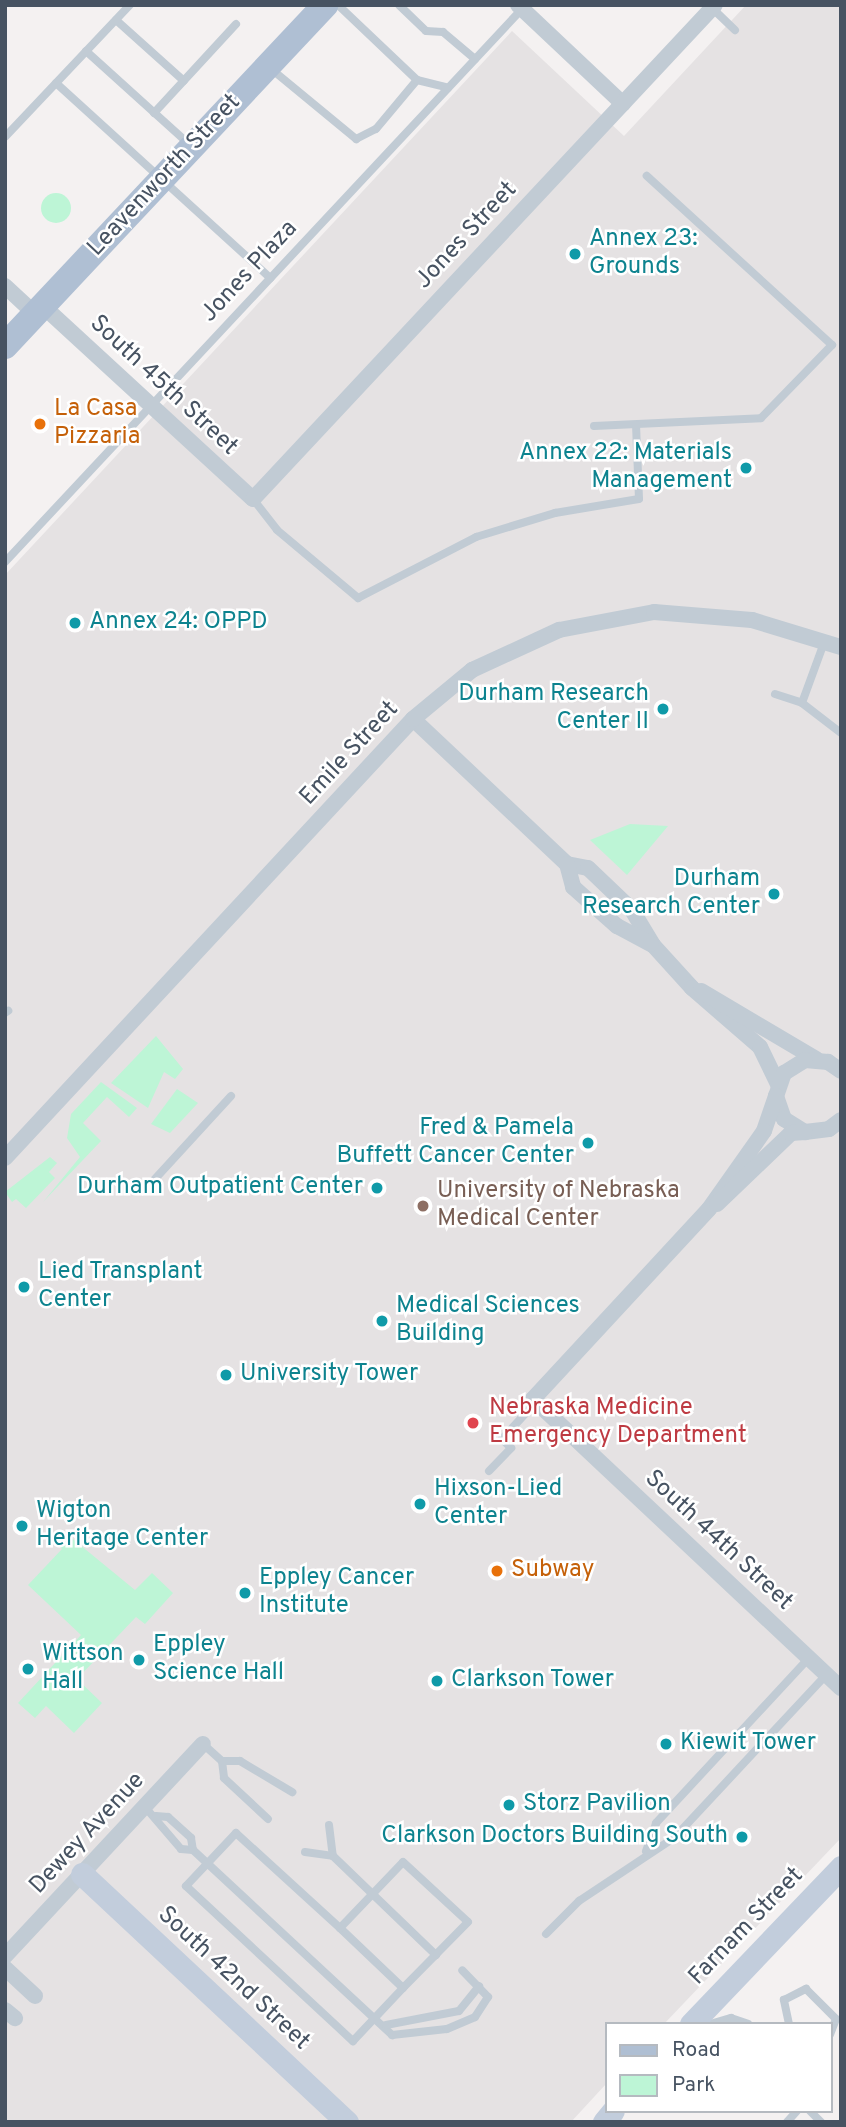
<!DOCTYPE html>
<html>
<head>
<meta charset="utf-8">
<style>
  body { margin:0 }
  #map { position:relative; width:846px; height:2127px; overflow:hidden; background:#f4f1f1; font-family:Overpass,sans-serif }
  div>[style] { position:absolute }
  .education>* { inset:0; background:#e5e2e3 }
  .green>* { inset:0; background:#bdf5d6 }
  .round { border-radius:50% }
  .lane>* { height:8px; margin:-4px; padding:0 4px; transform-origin:4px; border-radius:4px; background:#c1cbd4 }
  .street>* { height:16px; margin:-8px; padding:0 8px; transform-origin:8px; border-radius:8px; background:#c1cbd4 }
  .secondary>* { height:23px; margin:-11.5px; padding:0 11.5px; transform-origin:11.5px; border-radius:11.5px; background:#c2cddc }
  .primary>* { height:26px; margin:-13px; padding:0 13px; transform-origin:13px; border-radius:13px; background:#afbfd3 }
  .dots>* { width:19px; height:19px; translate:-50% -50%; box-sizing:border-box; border:4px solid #fff; border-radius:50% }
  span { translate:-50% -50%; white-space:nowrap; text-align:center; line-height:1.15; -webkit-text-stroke:5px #fff; paint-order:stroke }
  .street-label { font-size:24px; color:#475362 }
  .culture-label { font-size:24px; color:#0d838f }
  .left { translate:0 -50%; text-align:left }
  .right { translate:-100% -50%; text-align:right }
  .food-label { font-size:24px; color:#c56008 }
  .education-label { font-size:24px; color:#785e54 }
  .health-label { font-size:24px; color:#be3a42 }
  .frame { position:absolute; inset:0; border:7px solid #475362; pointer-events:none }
  .legend { position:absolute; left:605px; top:2022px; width:228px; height:91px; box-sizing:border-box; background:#fff; border:2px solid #b5bac0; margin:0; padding:9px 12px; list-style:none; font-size:21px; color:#475362 }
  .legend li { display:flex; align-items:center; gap:14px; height:35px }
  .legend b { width:35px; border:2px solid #b5bac0 }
</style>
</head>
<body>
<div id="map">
  <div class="education">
    <div style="clip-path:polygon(746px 5px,841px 5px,841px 1838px,664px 2024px,606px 2024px,606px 2084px,571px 2122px,5px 2122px,5px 575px,512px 31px,624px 136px)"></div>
  </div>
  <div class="green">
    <div class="round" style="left:41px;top:193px;width:30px;height:30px"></div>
    <div style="clip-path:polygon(630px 824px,668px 826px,627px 875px,590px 840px)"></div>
    <div style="clip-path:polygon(156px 1036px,183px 1069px,175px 1079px,164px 1072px,148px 1108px,111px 1083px)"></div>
    <div style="clip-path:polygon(101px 1082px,137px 1108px,129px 1117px,107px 1097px,83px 1123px,101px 1141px,43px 1202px,80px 1157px,67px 1138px,71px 1114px)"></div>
    <div style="clip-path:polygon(177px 1089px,198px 1103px,170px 1133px,151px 1124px)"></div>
    <div style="clip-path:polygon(50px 1157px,57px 1163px,49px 1172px,55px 1178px,26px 1208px,16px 1199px,12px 1202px,5px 1192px)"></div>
    <div style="clip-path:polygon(63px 1531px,135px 1590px,152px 1573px,173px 1593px,145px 1624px,136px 1617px,77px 1679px,102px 1703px,74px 1733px,46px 1706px,35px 1718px,18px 1703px,81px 1635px,28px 1585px,62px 1549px,54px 1541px)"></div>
  </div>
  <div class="lane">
    <div style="left:399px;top:5px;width:37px;rotate:44deg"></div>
    <div style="left:426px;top:31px;width:17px;rotate:3deg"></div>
    <div style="left:443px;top:32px;width:42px;rotate:40.2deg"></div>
    <div style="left:712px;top:8px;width:32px;rotate:44deg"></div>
    <div style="left:116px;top:20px;width:91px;rotate:41.9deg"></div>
    <div style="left:86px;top:51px;width:140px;rotate:42.1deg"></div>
    <div style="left:270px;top:68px;width:112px;rotate:39.5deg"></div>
    <div style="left:356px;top:139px;width:22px;rotate:-27deg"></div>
    <div style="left:376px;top:129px;width:64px;rotate:-50.1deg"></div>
    <div style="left:417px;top:80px;width:109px;rotate:-136.5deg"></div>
    <div style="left:417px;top:80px;width:32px;rotate:14deg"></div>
    <div style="left:56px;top:83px;width:290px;rotate:42.3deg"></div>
    <div style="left:154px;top:113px;width:121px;rotate:-47.3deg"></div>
    <div style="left:5px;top:137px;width:182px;rotate:-46.6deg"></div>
    <div style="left:594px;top:426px;width:167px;rotate:-2.7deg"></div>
    <div style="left:761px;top:418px;width:102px;rotate:-45.8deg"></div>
    <div style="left:832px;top:345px;width:251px;rotate:-137.6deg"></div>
    <div style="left:253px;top:499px;width:39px;rotate:52deg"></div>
    <div style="left:277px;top:530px;width:106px;rotate:40deg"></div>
    <div style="left:358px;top:598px;width:133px;rotate:-27.3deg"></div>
    <div style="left:476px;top:537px;width:83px;rotate:-16.9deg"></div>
    <div style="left:555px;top:513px;width:85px;rotate:-9.5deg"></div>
    <div style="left:639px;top:499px;width:74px;rotate:-92.3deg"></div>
    <div style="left:5px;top:562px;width:757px;rotate:-46.93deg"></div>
    <div style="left:825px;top:640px;width:67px;rotate:110.1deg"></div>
    <div style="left:802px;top:703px;width:49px;rotate:37.6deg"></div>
    <div style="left:775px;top:694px;width:28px;rotate:18deg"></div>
    <div style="left:5px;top:1013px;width:4px;rotate:-34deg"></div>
    <div style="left:154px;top:1180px;width:114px;rotate:-47.5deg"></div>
    <div style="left:489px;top:1471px;width:32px;rotate:-46deg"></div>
    <div style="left:511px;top:1448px;width:13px;rotate:-135deg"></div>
    <div style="left:502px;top:1439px;width:50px;rotate:-47.4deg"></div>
    <div style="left:203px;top:1744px;width:25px;rotate:42deg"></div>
    <div style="left:222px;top:1761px;width:17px;rotate:83deg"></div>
    <div style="left:224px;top:1778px;width:60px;rotate:43deg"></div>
    <div style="left:222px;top:1761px;width:18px"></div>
    <div style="left:240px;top:1761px;width:61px;rotate:30.8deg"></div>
    <div style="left:145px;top:1807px;width:55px;rotate:49.4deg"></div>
    <div style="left:181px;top:1849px;width:12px;rotate:5deg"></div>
    <div style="left:193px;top:1850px;width:272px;rotate:42.9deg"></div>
    <div style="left:392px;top:2035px;width:55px;rotate:-6.2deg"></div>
    <div style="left:447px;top:2029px;width:30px;rotate:-23deg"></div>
    <div style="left:475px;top:2017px;width:24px;rotate:-57deg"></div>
    <div style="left:488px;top:1997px;width:37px;rotate:-134deg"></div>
    <div style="left:156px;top:1816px;width:12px;rotate:5deg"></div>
    <div style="left:168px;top:1817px;width:31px;rotate:42deg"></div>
    <div style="left:191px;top:1838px;width:12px;rotate:81deg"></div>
    <div style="left:329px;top:1825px;width:31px;rotate:83deg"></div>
    <div style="left:646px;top:1851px;width:30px;rotate:-70deg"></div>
    <div style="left:656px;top:1823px;width:225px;rotate:-47.2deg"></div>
    <div style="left:305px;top:1852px;width:28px;rotate:8deg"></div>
    <div style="left:333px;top:1856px;width:143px;rotate:43.9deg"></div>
    <div style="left:403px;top:1862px;width:88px;rotate:42.7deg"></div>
    <div style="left:468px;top:1922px;width:93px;rotate:134.6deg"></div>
    <div style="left:403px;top:1988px;width:87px;rotate:-136.4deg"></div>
    <div style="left:340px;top:1928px;width:91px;rotate:-46.3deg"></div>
    <div style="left:340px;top:1928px;width:141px;rotate:-137.6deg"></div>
    <div style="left:236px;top:1833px;width:73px;rotate:133.3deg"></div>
    <div style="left:186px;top:1886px;width:228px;rotate:42.9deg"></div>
    <div style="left:353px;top:2041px;width:73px;rotate:-46.7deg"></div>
    <div style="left:546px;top:1934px;width:47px;rotate:-45deg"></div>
    <div style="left:579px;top:1901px;width:114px;rotate:-33.6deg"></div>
    <div style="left:674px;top:1838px;width:223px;rotate:-47deg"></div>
    <div style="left:710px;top:2024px;width:22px;rotate:-16deg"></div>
    <div style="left:731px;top:2018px;width:18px;rotate:19deg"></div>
    <div style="left:789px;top:2024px;width:25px;rotate:-102deg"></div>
    <div style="left:784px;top:2000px;width:25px;rotate:-27deg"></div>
    <div style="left:806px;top:1989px;width:42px;rotate:45deg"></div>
    <div style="left:836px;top:2019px;width:17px;rotate:111deg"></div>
    <div style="left:386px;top:2025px;width:74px;rotate:-10.9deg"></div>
    <div style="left:459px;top:2011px;width:32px;rotate:-51deg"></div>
    <div style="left:810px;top:2111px;width:16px;rotate:45deg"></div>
    <div style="left:787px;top:2122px;width:15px;rotate:-48deg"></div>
  </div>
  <div class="street">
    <div style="left:518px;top:5px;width:144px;rotate:43.3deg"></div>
    <div style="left:5px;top:286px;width:41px;rotate:43deg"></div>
    <div style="left:43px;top:306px;width:285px;rotate:42.6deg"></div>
    <div style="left:253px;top:499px;width:676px;rotate:-46.92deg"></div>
    <div style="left:413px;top:719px;width:212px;rotate:43.3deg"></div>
    <div style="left:567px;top:864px;width:21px;rotate:11deg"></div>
    <div style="left:588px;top:868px;width:61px;rotate:43.7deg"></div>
    <div style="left:632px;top:910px;width:41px;rotate:59deg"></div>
    <div style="left:653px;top:945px;width:58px;rotate:47.8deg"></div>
    <div style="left:692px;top:988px;width:90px;rotate:40.9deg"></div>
    <div style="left:760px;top:1047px;width:41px;rotate:64.1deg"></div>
    <div style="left:567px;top:864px;width:24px;rotate:75deg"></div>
    <div style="left:573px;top:887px;width:59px;rotate:41.6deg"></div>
    <div style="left:617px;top:926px;width:38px;rotate:28deg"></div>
    <div style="left:701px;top:991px;width:134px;rotate:30.6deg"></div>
    <div style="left:841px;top:1071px;width:16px;rotate:-145deg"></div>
    <div style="left:828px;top:1062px;width:23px;rotate:-175deg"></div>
    <div style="left:805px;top:1060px;width:25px;rotate:148deg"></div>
    <div style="left:784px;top:1073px;width:24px;rotate:109deg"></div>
    <div style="left:776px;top:1096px;width:24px;rotate:71deg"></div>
    <div style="left:784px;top:1119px;width:25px;rotate:32deg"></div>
    <div style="left:805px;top:1132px;width:24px;rotate:-7deg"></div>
    <div style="left:829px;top:1129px;width:15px;rotate:-37deg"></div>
    <div style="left:776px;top:1096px;width:37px;rotate:109deg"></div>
    <div style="left:764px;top:1131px;width:95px;rotate:125.2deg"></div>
    <div style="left:709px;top:1209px;width:259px;rotate:132.8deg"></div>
    <div style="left:533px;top:1399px;width:422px;rotate:43.2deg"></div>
    <div style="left:5px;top:1158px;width:599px;rotate:-47.1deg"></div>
    <div style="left:413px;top:719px;width:77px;rotate:-39.7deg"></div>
    <div style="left:472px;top:670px;width:96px;rotate:-24.7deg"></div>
    <div style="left:559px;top:630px;width:97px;rotate:-10.7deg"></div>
    <div style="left:654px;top:612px;width:98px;rotate:4.7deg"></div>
    <div style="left:752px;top:620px;width:93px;rotate:16.9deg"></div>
    <div style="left:717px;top:1204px;width:103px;rotate:-43.8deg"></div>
    <div style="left:791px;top:1133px;width:14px;rotate:-4deg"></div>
    <div style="left:5px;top:1956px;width:290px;rotate:-47deg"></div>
    <div style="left:5px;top:1968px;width:41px;rotate:43deg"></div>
    <div style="left:5px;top:2010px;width:13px;rotate:39deg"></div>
  </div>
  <div class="secondary">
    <div style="left:82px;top:1874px;width:363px;rotate:43.1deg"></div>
    <div style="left:691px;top:2024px;width:217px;rotate:-46.3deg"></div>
    <div style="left:604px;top:2122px;width:14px;rotate:-51deg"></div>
  </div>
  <div class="primary">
    <div style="left:5px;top:346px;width:468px;rotate:-46.8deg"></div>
  </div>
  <div class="dots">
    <div style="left:575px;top:254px;background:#0f9aa8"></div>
    <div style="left:40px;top:424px;background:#e8710a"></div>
    <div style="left:746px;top:468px;background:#0f9aa8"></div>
    <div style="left:75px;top:623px;background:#0f9aa8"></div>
    <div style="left:663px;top:709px;background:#0f9aa8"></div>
    <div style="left:774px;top:894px;background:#0f9aa8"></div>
    <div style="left:588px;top:1143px;background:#0f9aa8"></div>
    <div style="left:377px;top:1188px;background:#0f9aa8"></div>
    <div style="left:423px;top:1206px;background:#8d6e63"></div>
    <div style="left:24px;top:1287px;background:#0f9aa8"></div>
    <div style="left:382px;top:1321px;background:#0f9aa8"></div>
    <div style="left:226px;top:1375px;background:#0f9aa8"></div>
    <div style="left:473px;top:1423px;background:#e0444e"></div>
    <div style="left:420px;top:1504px;background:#0f9aa8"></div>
    <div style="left:22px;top:1526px;background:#0f9aa8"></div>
    <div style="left:497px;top:1571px;background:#e8710a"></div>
    <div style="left:245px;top:1593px;background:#0f9aa8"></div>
    <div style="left:139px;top:1660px;background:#0f9aa8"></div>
    <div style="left:28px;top:1669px;background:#0f9aa8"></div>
    <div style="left:437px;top:1681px;background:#0f9aa8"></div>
    <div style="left:666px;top:1744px;background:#0f9aa8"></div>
    <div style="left:509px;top:1805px;background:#0f9aa8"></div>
    <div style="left:742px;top:1837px;background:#0f9aa8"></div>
  </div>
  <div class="street-label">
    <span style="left:165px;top:176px;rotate:-47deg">Leavenworth Street</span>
    <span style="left:467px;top:236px;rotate:-47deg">Jones Street</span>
    <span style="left:250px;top:272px;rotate:-47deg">Jones Plaza</span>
    <span style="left:163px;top:386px;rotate:43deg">South 45th Street</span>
    <span style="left:350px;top:754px;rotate:-47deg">Emile Street</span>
    <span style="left:718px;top:1541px;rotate:43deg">South 44th Street</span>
    <span style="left:88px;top:1834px;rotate:-47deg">Dewey Avenue</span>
    <span style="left:747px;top:1927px;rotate:-46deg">Farnam Street</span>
    <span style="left:233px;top:1979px;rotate:43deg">South 42nd Street</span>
  </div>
  <div class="culture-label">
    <span class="left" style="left:589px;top:254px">Annex 23:<br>Grounds</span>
    <span class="right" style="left:732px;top:468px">Annex 22: Materials<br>Management</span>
    <span class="left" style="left:89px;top:623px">Annex 24: OPPD</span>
    <span class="right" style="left:649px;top:709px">Durham Research<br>Center II</span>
    <span class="right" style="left:760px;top:894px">Durham<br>Research Center</span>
    <span class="right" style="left:574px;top:1143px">Fred &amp; Pamela<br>Buffett Cancer Center</span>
    <span class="right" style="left:363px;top:1188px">Durham Outpatient Center</span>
    <span class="left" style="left:38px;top:1287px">Lied Transplant<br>Center</span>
    <span class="left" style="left:396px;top:1321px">Medical Sciences<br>Building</span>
    <span class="left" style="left:240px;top:1375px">University Tower</span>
    <span class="left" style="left:434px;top:1504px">Hixson-Lied<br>Center</span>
    <span class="left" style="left:36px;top:1526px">Wigton<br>Heritage Center</span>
    <span class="left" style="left:259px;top:1593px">Eppley Cancer<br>Institute</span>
    <span class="left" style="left:153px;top:1660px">Eppley<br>Science Hall</span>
    <span class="left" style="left:42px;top:1669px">Wittson<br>Hall</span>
    <span class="left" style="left:451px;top:1681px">Clarkson Tower</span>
    <span class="left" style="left:680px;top:1744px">Kiewit Tower</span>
    <span class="left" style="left:523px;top:1805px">Storz Pavilion</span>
    <span class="right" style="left:728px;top:1837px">Clarkson Doctors Building South</span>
  </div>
  <div class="food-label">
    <span class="left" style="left:54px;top:424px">La Casa<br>Pizzaria</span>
    <span class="left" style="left:511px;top:1571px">Subway</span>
  </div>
  <div class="education-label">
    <span class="left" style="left:437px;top:1206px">University of Nebraska<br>Medical Center</span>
  </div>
  <div class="health-label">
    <span class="left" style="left:489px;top:1423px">Nebraska Medicine<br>Emergency Department</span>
  </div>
  <div class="frame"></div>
  <ul class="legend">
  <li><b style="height:9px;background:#afbfd3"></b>Road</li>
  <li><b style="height:19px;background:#bdf5d6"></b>Park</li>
  </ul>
</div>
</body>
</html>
